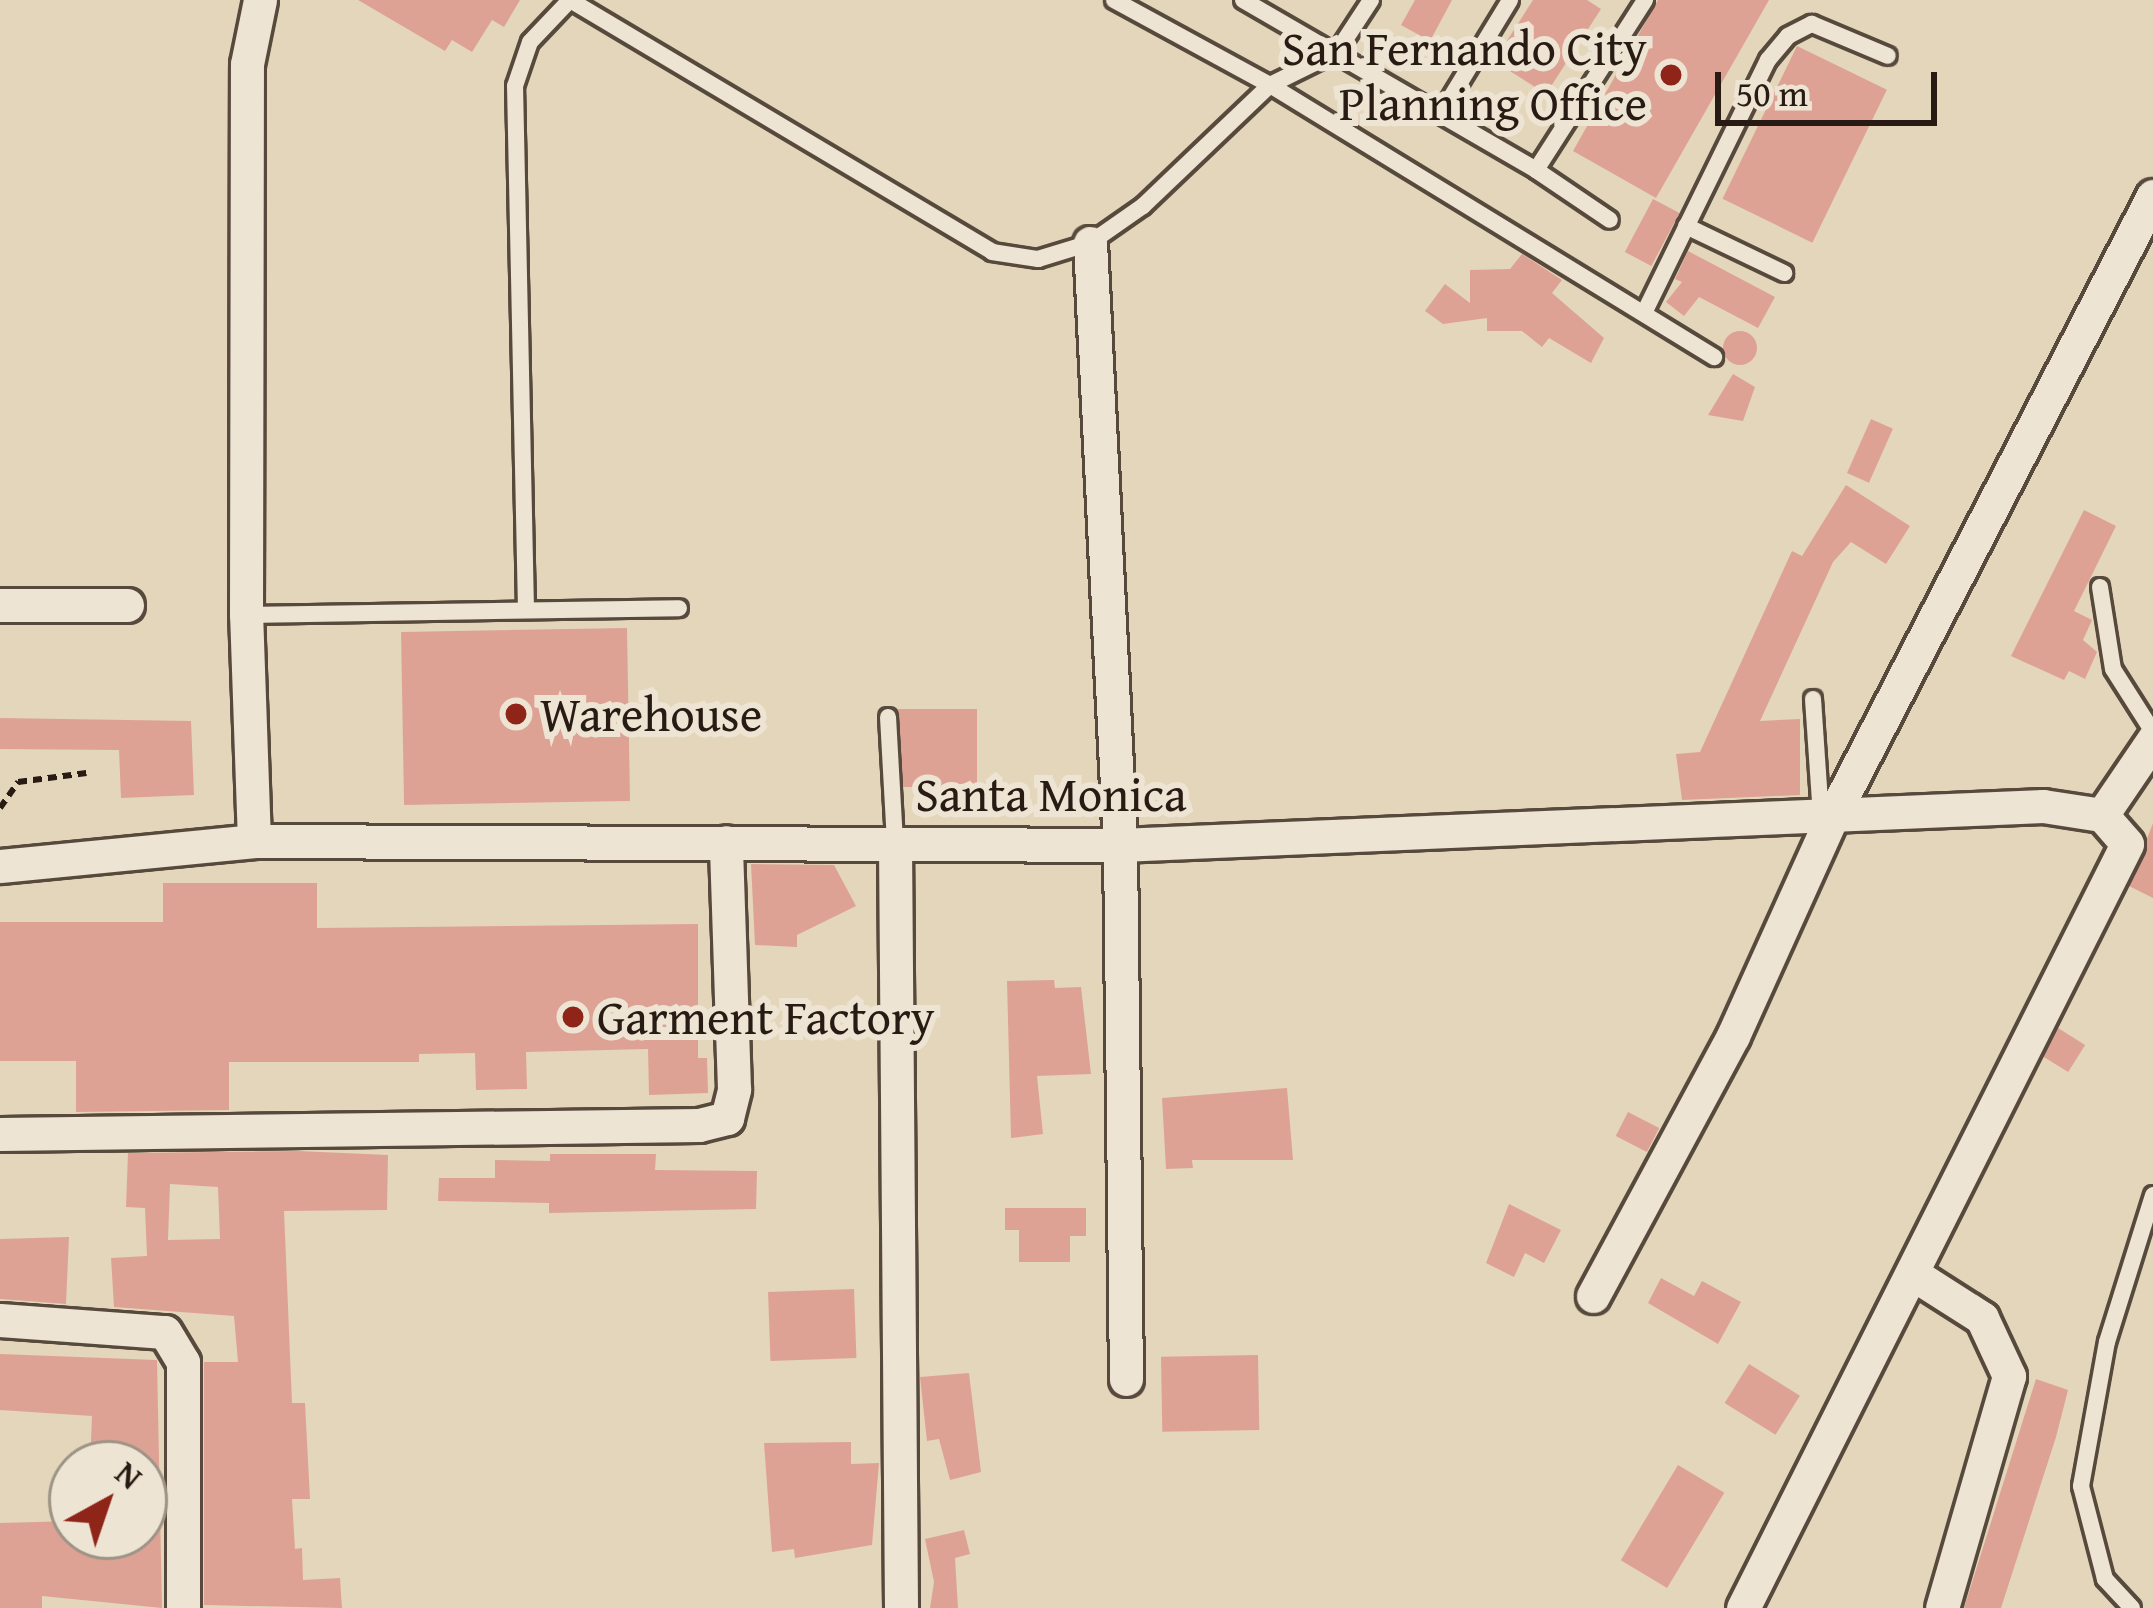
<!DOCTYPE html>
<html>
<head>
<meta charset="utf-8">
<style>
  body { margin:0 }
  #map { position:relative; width:2153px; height:1608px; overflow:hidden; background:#e4d6bb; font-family:"Gentium Book Plus",serif }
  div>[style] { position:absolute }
  .building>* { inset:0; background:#dea295; transform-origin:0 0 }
  .round { border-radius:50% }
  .path>* { height:6px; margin-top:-3px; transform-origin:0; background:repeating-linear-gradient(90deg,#281b13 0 9px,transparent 0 15px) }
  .roads { filter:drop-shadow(3px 0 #574a3d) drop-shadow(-3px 0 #574a3d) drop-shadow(0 3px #574a3d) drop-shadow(0 -3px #574a3d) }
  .service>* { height:16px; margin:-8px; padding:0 8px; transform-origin:8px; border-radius:8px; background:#ede4d3 }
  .minor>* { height:33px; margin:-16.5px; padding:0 16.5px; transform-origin:16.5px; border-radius:16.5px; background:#ede4d3 }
  .dots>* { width:33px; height:33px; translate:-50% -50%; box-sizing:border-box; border:6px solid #ede4d3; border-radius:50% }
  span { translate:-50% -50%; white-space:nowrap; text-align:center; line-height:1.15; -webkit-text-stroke:12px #ede4d3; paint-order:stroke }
  .poi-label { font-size:48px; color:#281b13 }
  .right { translate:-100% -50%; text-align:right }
  .left { translate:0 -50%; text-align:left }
  .street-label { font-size:48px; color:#281b13 }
  .north { position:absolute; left:48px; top:1440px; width:120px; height:120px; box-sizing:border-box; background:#ede4d3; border:3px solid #9e9486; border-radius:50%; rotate:40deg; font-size:33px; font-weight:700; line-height:48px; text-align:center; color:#281b13 }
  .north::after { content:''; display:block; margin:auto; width:42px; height:54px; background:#8f2418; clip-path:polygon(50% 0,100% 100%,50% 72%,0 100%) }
  .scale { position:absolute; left:1715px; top:72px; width:222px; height:54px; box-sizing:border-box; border:6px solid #281b13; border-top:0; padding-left:15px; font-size:36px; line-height:42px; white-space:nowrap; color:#281b13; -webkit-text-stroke:9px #ede4d3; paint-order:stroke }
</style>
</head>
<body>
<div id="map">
  <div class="building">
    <div style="clip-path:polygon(358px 0,520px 0,504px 27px,492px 20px,472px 52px,452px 40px,445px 51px)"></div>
    <div style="clip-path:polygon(1415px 0,1452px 0,1430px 41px,1401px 25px)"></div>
    <div style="clip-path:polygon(1533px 0,1587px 0,1601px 9px,1546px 94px,1494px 61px)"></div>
    <div style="clip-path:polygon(1658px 0,1769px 0,1656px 198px,1573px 151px)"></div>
    <div style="left:1797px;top:46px;width:100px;height:170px;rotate:26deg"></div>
    <div style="left:1653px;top:199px;width:30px;height:60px;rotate:28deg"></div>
    <div style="clip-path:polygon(1688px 251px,1775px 297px,1758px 328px,1699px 297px,1684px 316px,1666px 302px,1682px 282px,1675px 279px)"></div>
    <div style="clip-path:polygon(1522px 254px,1562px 280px,1552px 293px,1604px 338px,1591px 363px,1549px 338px,1542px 347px,1522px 331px,1487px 331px,1487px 318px,1443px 324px,1425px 311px,1445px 284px,1470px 303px,1470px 270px,1510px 269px)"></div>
    <div class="round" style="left:1723px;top:331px;width:34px;height:34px"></div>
    <div style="clip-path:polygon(1733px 374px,1755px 387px,1743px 421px,1708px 415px)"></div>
    <div style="left:1871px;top:419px;width:24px;height:59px;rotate:24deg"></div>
    <div style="clip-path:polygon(1846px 485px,1910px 526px,1886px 564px,1851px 542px,1833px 562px,1760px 721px,1800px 719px,1800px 795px,1682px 800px,1676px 754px,1700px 752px,1792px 551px,1802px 556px)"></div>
    <div style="clip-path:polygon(2084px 510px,2116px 526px,2074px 611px,2092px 620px,2083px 640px,2097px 652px,2085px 679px,2069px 671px,2064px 680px,2011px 656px)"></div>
    <div style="left:627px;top:628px;width:173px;height:226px;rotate:89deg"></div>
    <div style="left:898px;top:709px;width:79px;height:78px"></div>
    <div style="clip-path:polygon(0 718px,191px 721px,194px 795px,121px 798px,119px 750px,0 749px)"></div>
    <div style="clip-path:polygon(2153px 823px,2153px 898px,2129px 886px)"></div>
    <div style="clip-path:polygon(751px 864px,834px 865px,856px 906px,797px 935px,797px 947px,755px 945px)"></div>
    <div style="clip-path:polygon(163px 883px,317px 883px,317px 928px,698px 924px,698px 1058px,707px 1058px,708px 1093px,649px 1095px,648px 1049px,526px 1052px,527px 1089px,476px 1090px,475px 1053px,419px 1054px,419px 1062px,229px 1062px,229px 1110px,76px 1112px,76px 1061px,0 1061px,0 922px,163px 922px)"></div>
    <div style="clip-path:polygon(1054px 980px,1055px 988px,1081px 987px,1091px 1074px,1037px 1076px,1043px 1134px,1011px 1138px,1007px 981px)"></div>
    <div style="left:2058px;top:1028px;width:32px;height:32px;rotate:32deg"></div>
    <div style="clip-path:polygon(1287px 1088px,1293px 1160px,1192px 1160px,1193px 1168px,1166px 1169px,1162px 1098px)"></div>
    <div style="left:1628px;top:1112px;width:35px;height:27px;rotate:27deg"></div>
    <div style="clip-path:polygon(evenodd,298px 1151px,388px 1155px,387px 1210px,284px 1211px,292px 1403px,305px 1403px,310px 1499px,292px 1499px,295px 1549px,302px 1548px,303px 1580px,340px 1578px,342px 1608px,204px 1605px,204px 1362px,238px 1362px,234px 1316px,114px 1307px,111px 1258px,147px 1256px,145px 1208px,126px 1207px,128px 1153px,298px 1151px,170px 1184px,218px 1187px,220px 1239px,168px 1240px,170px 1184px)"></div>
    <div style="clip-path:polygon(550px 1154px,656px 1154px,655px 1170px,757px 1171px,756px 1209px,549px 1213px,549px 1203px,438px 1201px,439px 1178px,495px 1178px,495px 1160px,550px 1161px)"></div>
    <div style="clip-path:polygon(1509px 1204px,1561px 1230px,1544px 1263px,1525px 1253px,1514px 1277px,1486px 1263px)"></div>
    <div style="clip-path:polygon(1005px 1208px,1086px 1208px,1086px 1236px,1070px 1236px,1070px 1262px,1019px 1262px,1019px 1230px,1005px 1230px)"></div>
    <div style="clip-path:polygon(69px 1237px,66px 1304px,0 1299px,0 1239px)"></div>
    <div style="clip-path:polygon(1661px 1278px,1694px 1296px,1702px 1281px,1741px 1302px,1718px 1344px,1648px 1303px)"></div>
    <div style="left:854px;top:1289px;width:69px;height:86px;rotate:88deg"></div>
    <div style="clip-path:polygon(0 1354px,157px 1360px,162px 1608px,42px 1596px,42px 1608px,0 1608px,0 1523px,72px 1521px,72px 1536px,144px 1536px,144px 1464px,90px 1464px,92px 1416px,0 1410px)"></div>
    <div style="left:1258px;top:1355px;width:75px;height:97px;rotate:89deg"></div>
    <div style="left:1749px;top:1364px;width:60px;height:46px;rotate:32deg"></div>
    <div style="clip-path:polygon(969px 1373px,981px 1472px,950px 1480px,939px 1439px,927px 1441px,920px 1377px)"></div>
    <div style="clip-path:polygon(2036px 1379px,2068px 1390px,2056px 1437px,2001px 1608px,1964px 1608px)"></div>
    <div style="clip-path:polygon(851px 1442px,851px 1464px,879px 1463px,872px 1545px,795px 1558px,794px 1549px,772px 1552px,764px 1443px)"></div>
    <div style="left:1678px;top:1465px;width:54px;height:111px;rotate:31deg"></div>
    <div style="clip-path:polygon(964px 1530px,970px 1554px,955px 1558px,958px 1608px,930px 1608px,934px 1582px,925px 1539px)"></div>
  </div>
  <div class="path">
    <div style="left:0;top:808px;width:32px;rotate:-55deg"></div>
    <div style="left:18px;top:782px;width:69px;rotate:-7.5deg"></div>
  </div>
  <div class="roads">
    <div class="service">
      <div style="left:1114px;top:0;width:178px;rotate:28.6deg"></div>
      <div style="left:1270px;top:85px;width:521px;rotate:31.49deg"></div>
      <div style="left:1243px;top:0;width:339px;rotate:30.1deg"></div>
      <div style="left:1536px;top:170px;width:202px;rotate:-57.3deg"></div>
      <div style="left:1442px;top:112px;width:131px;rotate:-58.7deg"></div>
      <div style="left:1536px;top:170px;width:89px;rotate:34deg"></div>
      <div style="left:1686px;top:226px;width:109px;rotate:25.6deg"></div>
      <div style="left:1645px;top:311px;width:280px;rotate:-63.9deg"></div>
      <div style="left:1768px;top:60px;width:31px;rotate:-50deg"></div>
      <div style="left:1788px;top:36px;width:27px;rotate:-27deg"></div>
      <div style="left:1812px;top:24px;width:82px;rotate:22.8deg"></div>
      <div style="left:2100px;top:587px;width:83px;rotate:81deg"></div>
      <div style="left:2113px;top:669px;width:75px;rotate:57.6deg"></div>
      <div style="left:526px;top:610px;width:524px;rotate:-91.2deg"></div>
      <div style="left:515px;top:86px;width:46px;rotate:-71.2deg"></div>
      <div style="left:530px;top:42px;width:58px;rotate:-46.4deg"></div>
      <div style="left:570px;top:0;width:492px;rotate:30.8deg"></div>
      <div style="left:992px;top:252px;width:47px;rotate:8.7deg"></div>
      <div style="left:1038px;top:259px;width:54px;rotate:-17.1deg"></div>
      <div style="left:1090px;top:243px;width:65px;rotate:-34.9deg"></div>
      <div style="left:1143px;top:206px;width:175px;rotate:-43.6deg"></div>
      <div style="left:1270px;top:85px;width:75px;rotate:-26.2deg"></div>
      <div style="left:1337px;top:52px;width:62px;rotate:-56.8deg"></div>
      <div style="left:246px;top:615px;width:433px;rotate:-0.9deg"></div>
      <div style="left:1813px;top:699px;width:118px;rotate:86.1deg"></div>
      <div style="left:888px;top:717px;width:126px;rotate:86.8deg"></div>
      <div style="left:2132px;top:1608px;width:40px;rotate:-133deg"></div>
      <div style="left:2105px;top:1579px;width:96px;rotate:-104.5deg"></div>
      <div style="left:2081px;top:1486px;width:146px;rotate:-79.8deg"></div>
      <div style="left:2107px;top:1342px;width:154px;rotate:-72.6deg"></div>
    </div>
    <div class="minor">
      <div style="left:1090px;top:243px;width:603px;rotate:87.15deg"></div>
      <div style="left:1120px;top:845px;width:534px;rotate:89.36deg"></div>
      <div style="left:0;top:605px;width:127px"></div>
      <div style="left:2102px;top:815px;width:91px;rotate:-55.8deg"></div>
      <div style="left:254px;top:841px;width:226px;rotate:-92deg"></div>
      <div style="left:246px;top:615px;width:551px;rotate:-89.9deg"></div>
      <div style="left:247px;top:64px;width:65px;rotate:-78.5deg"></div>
      <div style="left:895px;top:843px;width:765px;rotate:89.55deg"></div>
      <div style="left:0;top:866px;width:255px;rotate:-5.6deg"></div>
      <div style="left:254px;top:841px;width:866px;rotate:0.26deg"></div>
      <div style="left:1120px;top:845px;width:924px;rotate:-2.42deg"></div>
      <div style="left:2043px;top:806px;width:60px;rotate:8.7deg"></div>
      <div style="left:2102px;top:815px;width:38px;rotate:49deg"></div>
      <div style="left:2127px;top:844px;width:855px;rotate:116.68deg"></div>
      <div style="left:0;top:1134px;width:699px;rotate:-0.74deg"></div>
      <div style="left:699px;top:1125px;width:29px;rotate:-14deg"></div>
      <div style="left:727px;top:1118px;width:30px;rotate:-76deg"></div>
      <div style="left:734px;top:1089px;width:247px;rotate:-91.9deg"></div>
      <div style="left:1913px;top:1274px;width:82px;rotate:32.5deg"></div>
      <div style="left:1982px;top:1318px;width:64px;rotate:65deg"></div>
      <div style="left:2009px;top:1376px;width:241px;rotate:106.1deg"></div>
      <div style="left:1593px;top:1296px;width:295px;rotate:-61.7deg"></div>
      <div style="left:1733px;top:1036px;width:240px;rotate:-65.7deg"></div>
      <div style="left:1832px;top:817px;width:699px;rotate:-62.67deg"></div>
      <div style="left:0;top:1320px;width:165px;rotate:4.2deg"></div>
      <div style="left:165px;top:1332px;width:35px;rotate:59deg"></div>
      <div style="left:183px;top:1362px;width:246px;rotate:90deg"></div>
    </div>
  </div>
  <div class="dots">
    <div style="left:1671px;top:75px;background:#8f2418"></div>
    <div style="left:516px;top:714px;background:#8f2418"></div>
    <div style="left:573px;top:1017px;background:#8f2418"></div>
  </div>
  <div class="poi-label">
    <span class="right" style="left:1647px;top:75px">San Fernando City<br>Planning Office</span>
    <span class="left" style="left:540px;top:714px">Warehouse</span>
    <span class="left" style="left:597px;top:1017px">Garment Factory</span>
  </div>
  <div class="street-label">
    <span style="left:1051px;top:794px">Santa Monica</span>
  </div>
  <div class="north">N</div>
  <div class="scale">50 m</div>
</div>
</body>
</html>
